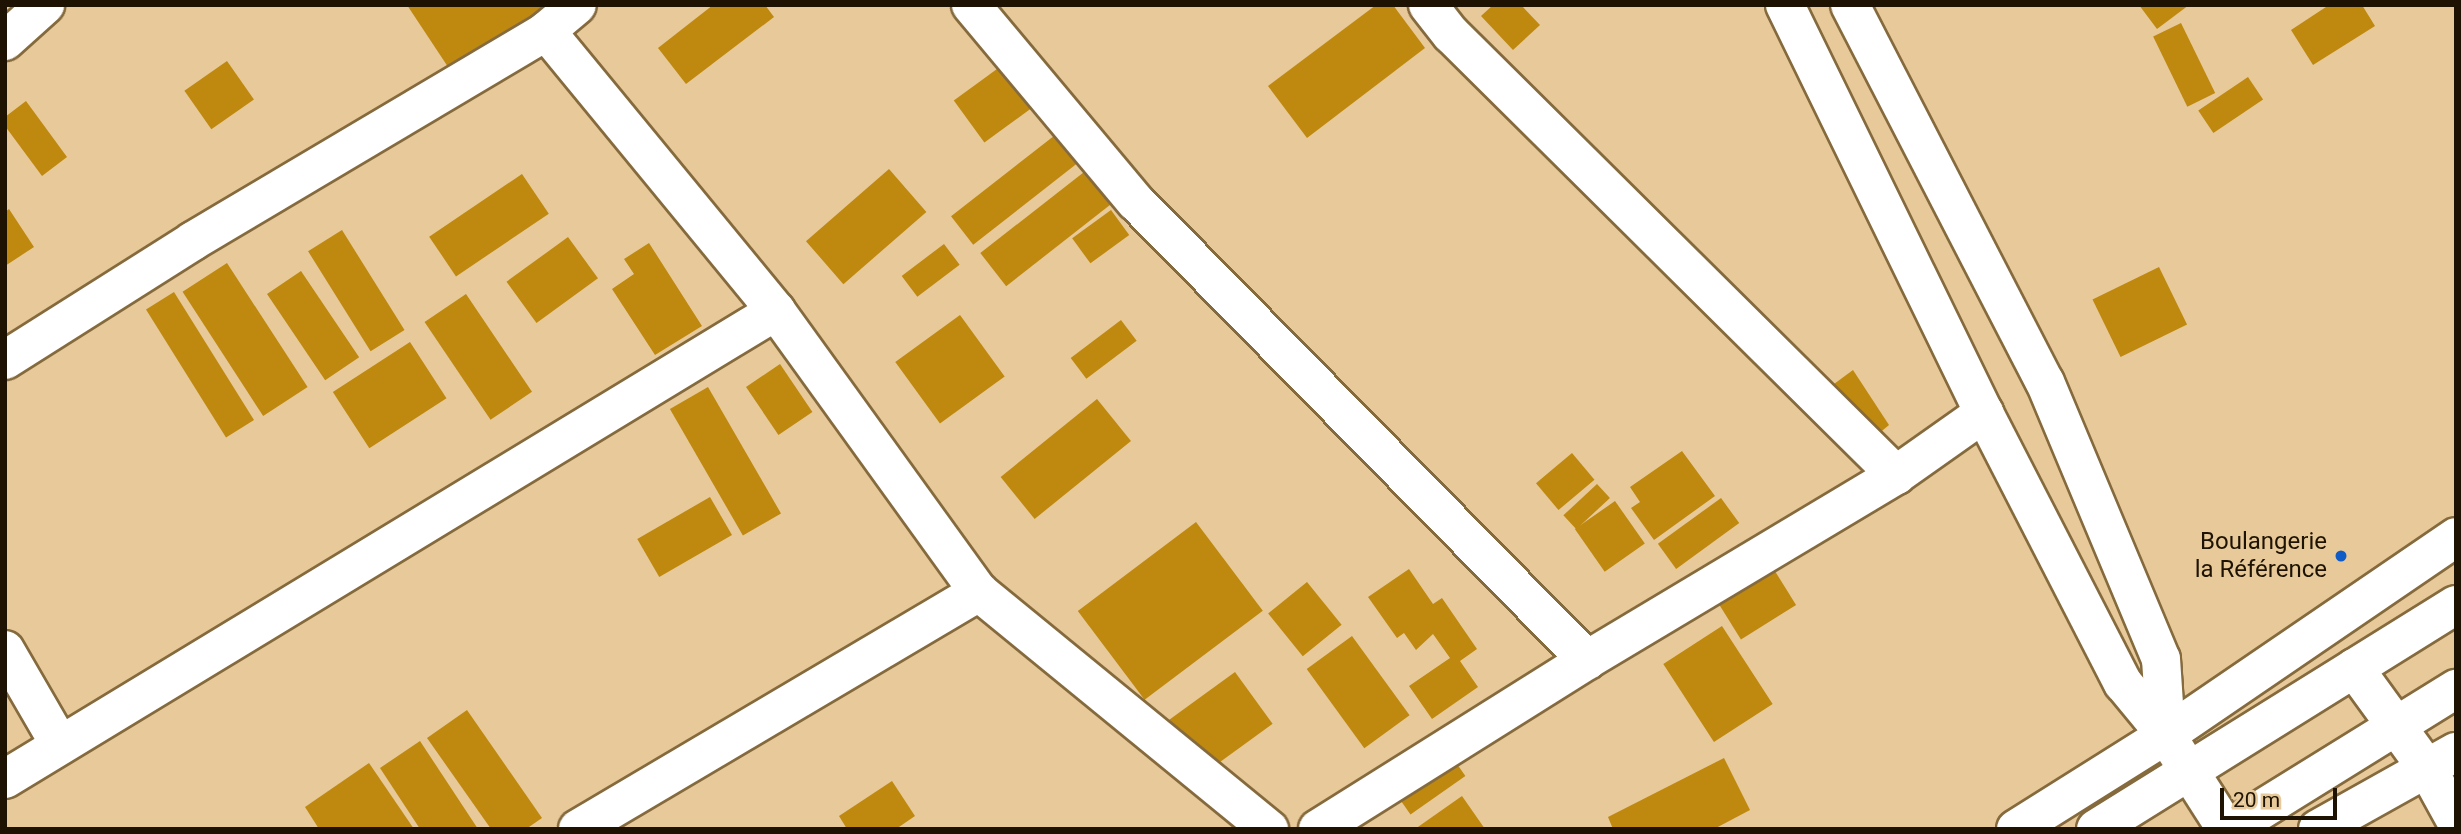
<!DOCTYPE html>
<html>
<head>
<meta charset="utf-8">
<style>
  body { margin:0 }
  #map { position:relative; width:2461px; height:834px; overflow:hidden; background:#e8ca9a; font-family:Roboto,sans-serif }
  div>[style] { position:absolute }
  .building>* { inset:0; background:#bf880e; transform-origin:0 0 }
  .roads { filter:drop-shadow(2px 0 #856a3d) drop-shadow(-2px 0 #856a3d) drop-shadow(0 2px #856a3d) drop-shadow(0 -2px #856a3d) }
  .minor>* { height:38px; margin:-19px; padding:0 19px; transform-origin:19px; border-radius:19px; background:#fff }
  .highway>* { height:38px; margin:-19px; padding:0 19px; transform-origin:19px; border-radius:19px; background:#fff }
  .dots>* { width:19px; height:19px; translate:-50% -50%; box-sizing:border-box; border:4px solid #e8ca9a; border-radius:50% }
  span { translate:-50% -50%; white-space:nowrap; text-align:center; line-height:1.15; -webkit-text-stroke:5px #e8ca9a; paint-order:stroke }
  .poi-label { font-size:24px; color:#1e1302 }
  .right { translate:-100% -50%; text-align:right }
  .frame { position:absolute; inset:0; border:7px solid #1e1302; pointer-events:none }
  .scale { position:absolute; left:2220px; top:788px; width:117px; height:32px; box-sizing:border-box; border:4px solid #1e1302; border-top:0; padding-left:9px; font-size:21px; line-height:24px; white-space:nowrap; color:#1e1302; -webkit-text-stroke:5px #e8ca9a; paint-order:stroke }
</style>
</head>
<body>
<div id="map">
  <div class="building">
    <div style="clip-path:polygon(407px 5px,565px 5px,454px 76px)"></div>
    <div style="clip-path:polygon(713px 5px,765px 5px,774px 17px,686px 84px,658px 48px)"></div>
    <div style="clip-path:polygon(1376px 5px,1393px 5px,1425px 48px,1307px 138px,1268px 86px)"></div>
    <div style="clip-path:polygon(1493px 5px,1521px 5px,1540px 25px,1513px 50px,1481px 16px)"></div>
    <div style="clip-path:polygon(2139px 5px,2189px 5px,2157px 29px)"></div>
    <div style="clip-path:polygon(2329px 5px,2362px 5px,2375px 26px,2313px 65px,2291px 30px)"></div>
    <div style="left:2181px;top:23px;width:78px;height:31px;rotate:64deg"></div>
    <div style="left:227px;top:61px;width:47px;height:52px;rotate:55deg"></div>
    <div style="left:1008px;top:61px;width:52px;height:67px;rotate:54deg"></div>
    <div style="left:2248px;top:77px;width:27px;height:60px;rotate:56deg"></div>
    <div style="clip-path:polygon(26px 101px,67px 157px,42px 176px,5px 126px,5px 117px)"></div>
    <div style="left:1059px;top:132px;width:36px;height:137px;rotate:52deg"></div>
    <div style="left:1093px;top:165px;width:42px;height:143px;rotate:52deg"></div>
    <div style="left:889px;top:169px;width:57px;height:110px;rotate:49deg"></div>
    <div style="left:522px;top:174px;width:48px;height:112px;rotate:56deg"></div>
    <div style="clip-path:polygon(9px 209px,34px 247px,5px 266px,5px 212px)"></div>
    <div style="left:1111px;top:210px;width:31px;height:48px;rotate:54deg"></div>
    <div style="left:342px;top:230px;width:118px;height:40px;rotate:58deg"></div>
    <div style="left:568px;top:237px;width:51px;height:76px;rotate:54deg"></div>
    <div style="clip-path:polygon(649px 243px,702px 326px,655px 355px,612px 289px,634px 274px,624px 259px)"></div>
    <div style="left:944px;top:244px;width:26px;height:53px;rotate:53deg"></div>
    <div style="left:227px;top:263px;width:148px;height:53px;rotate:57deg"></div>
    <div style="left:2159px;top:267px;width:64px;height:74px;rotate:64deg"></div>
    <div style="left:301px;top:271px;width:104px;height:41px;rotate:56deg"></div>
    <div style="left:174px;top:292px;width:151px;height:33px;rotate:58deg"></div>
    <div style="left:466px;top:294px;width:118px;height:50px;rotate:56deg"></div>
    <div style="left:960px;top:315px;width:76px;height:80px;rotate:54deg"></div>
    <div style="left:1121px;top:320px;width:26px;height:63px;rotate:53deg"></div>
    <div style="left:410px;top:342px;width:67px;height:92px;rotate:57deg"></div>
    <div style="left:780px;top:364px;width:58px;height:41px;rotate:56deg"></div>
    <div style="clip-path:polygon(1853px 370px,1889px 425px,1865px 445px,1815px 398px)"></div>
    <div style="left:708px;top:387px;width:146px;height:44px;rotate:60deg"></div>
    <div style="left:1097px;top:399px;width:54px;height:124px;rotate:51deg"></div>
    <div style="clip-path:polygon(1682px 451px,1715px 496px,1654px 540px,1631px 508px,1640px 502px,1630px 487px)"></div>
    <div style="left:1572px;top:453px;width:35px;height:47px;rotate:50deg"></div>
    <div style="left:1597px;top:484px;width:19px;height:46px;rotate:47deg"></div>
    <div style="left:710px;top:497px;width:44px;height:84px;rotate:60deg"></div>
    <div style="left:1721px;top:498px;width:31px;height:78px;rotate:54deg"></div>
    <div style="left:1615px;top:501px;width:52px;height:49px;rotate:55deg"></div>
    <div style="left:1196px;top:522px;width:111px;height:148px;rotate:53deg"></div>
    <div style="left:1768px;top:560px;width:53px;height:65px;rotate:58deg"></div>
    <div style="clip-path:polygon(1409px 569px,1433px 604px,1442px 598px,1477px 649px,1460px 661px,1478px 687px,1432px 719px,1409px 686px,1450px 658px,1433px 634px,1416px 650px,1404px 633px,1397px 638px,1368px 597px)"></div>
    <div style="left:1307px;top:582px;width:55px;height:50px;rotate:51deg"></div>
    <div style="left:1722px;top:626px;width:93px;height:70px;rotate:57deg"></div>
    <div style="left:1352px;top:636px;width:98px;height:56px;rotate:54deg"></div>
    <div style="left:1235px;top:672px;width:64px;height:97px;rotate:54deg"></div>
    <div style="clip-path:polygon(467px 710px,542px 818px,526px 829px,491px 829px,427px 738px)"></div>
    <div style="clip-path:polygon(420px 741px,478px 829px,420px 829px,380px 768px)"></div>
    <div style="left:1443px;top:744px;width:39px;height:67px;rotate:55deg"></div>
    <div style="clip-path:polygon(1724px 758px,1750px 810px,1714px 829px,1613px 829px,1608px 817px)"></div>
    <div style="clip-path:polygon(369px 763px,414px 829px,319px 829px,305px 807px)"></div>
    <div style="clip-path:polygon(892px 781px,915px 816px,896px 829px,847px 829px,839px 816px)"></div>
    <div style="clip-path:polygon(1462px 796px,1485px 829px,1415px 829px)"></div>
  </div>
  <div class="roads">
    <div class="minor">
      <div style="left:971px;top:5px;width:257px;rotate:50.1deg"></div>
      <div style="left:1136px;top:202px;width:643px;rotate:45.44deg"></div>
      <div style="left:1428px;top:5px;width:37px;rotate:52deg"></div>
      <div style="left:1451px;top:34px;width:627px;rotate:44.74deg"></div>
      <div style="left:1785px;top:5px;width:454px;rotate:64deg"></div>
      <div style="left:1984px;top:413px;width:304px;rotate:62.8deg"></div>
      <div style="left:2123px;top:683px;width:67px;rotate:50.4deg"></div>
      <div style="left:2166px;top:735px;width:112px;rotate:57.4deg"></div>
      <div style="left:1850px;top:5px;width:424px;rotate:62.7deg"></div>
      <div style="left:2045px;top:382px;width:300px;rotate:67.3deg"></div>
      <div style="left:2161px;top:659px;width:76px;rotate:86.2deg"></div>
      <div style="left:546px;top:31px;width:362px;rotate:50.6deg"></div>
      <div style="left:776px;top:311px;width:347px;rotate:54.2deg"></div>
      <div style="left:979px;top:592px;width:375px;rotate:39.3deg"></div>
      <div style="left:5px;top:41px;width:54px;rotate:-42deg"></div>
      <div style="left:5px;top:360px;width:222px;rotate:-32.3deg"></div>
      <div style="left:193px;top:241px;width:411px;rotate:-30.7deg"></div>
      <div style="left:546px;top:31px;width:40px;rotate:-40deg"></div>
      <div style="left:5px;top:650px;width:110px;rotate:59.9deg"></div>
      <div style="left:2354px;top:668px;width:126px;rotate:54deg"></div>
      <div style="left:2428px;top:770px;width:58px;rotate:61.2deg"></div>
      <div style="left:5px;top:779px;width:902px;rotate:-31.26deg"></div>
      <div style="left:578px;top:829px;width:466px;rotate:-30.6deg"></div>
      <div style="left:1318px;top:829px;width:318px;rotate:-32.1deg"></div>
      <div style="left:1587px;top:660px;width:360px;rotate:-30.9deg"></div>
      <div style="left:1896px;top:475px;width:108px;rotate:-35.2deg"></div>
      <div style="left:2016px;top:829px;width:177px;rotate:-32.1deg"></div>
      <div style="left:2166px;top:735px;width:351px;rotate:-34.3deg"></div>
      <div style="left:2318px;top:829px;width:158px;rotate:-29.2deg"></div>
    </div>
    <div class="highway">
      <div style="left:2096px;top:829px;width:424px;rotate:-31.9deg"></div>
      <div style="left:2230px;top:829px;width:266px;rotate:-31.8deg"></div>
    </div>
  </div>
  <div class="dots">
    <div style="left:2341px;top:556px;background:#105cc6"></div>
  </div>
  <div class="poi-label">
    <span class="right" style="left:2327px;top:556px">Boulangerie<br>la Référence</span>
  </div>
  <div class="frame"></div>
  <div class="scale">20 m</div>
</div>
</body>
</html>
